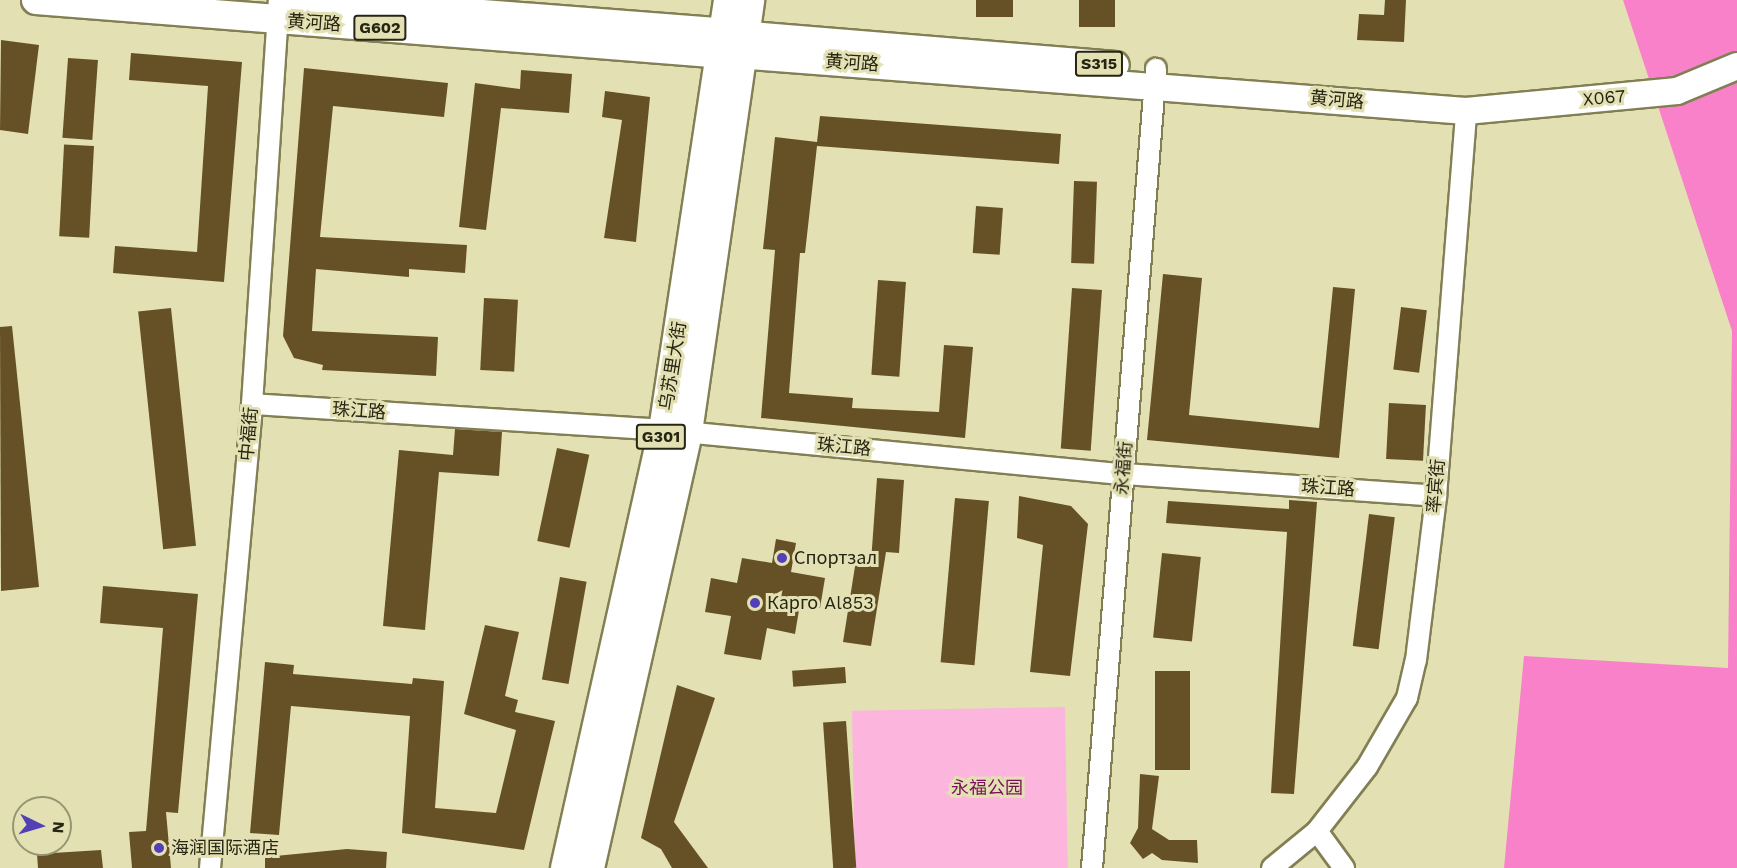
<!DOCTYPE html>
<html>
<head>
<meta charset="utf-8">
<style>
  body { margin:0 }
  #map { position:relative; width:1737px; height:868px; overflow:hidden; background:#e3e1b3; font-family:"Work Sans","Noto Sans SC",sans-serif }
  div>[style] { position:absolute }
  .green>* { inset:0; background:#fcb6dd; transform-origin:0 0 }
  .forest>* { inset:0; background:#f881c9 }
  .building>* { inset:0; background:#665126; transform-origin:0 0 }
  .roads { filter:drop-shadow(2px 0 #827f54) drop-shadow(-2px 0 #827f54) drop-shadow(0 2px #827f54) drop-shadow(0 -2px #827f54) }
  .minor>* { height:20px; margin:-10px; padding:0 10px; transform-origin:10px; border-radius:10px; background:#fff }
  .major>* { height:26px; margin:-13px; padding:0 13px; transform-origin:13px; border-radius:13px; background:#fff }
  .highway>* { height:28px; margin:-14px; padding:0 14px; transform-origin:14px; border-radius:14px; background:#fff }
  .dots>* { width:16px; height:16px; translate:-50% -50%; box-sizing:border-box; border:3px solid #e3e1b3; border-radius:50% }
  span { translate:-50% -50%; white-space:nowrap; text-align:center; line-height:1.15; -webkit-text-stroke:6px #e3e1b3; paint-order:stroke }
  .shield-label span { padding:2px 4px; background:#e3e1b3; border:2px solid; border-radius:4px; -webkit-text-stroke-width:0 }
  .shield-label { font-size:16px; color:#262513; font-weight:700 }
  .street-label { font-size:18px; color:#262513 }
  .poi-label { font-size:18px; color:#262513 }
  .left { translate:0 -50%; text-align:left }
  .park-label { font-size:18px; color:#7b0f5a }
  .north { position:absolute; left:12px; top:796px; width:60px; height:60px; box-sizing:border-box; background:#e3e1b3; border:2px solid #979673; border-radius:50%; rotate:95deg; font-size:16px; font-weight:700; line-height:24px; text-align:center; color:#262513 }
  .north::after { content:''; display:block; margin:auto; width:21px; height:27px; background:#533fb6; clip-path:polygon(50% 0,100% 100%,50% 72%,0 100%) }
</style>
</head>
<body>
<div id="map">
  <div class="green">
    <div style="left:1065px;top:707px;width:161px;height:213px;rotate:89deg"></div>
  </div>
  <div class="forest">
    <div style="clip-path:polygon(1623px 0,1737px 0,1737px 868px,1504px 868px,1524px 656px,1728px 668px,1732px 331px)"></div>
  </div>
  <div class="building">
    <div style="left:976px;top:0;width:37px;height:17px"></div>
    <div style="left:1079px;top:0;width:36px;height:27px"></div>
    <div style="clip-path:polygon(1385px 0,1406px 0,1404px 42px,1357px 40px,1359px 14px,1384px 15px)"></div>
    <div style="clip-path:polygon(1px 40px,39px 45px,28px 134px,0 130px)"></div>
    <div style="clip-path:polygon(131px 53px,242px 62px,224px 282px,113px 273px,115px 246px,197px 252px,208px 86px,129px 80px)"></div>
    <div style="left:68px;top:58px;width:30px;height:80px;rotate:4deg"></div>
    <div style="clip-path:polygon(304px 68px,448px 83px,444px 117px,333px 106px,320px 237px,467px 245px,465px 273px,409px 269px,409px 277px,316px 269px,312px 331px,438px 337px,436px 376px,322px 370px,323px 365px,294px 358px,283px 336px)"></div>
    <div style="clip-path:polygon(521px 70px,572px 74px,569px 113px,501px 108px,486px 230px,459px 227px,475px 83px,520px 89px)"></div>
    <div style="clip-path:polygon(605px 91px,650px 97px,636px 242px,604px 238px,622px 120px,602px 117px)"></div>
    <div style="clip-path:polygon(820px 116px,1061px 134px,1059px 164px,817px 146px,805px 253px,800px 253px,789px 393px,853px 398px,852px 408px,939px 412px,944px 345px,973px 347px,965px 438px,761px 418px,775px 250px,763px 249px,775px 137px,817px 142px)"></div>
    <div style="left:94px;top:146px;width:92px;height:30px;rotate:93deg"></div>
    <div style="left:1074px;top:181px;width:23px;height:82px;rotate:2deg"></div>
    <div style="left:976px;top:206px;width:27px;height:47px;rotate:4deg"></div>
    <div style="clip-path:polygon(1163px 274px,1202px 278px,1189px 415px,1319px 428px,1333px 287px,1355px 289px,1339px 458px,1147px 440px)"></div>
    <div style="left:878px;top:280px;width:28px;height:95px;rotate:4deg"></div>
    <div style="left:1072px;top:288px;width:30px;height:161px;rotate:4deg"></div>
    <div style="left:484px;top:298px;width:34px;height:72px;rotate:3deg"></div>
    <div style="left:1401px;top:307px;width:26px;height:63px;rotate:7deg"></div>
    <div style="left:171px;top:308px;width:239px;height:33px;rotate:84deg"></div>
    <div style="clip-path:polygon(12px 326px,39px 587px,1px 591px,0 327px)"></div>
    <div style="left:1389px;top:403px;width:37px;height:56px;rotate:3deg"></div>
    <div style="clip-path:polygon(455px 429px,502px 432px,499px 476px,439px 472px,425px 630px,383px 626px,399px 450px,453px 455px)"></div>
    <div style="left:557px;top:448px;width:33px;height:95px;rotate:12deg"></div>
    <div style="clip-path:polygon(877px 478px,904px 480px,899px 553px,886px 552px,871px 646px,843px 642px,856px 560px,871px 562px)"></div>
    <div style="clip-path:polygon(1019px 496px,1071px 506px,1088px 524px,1070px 676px,1030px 672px,1043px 545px,1017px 538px)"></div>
    <div style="left:955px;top:498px;width:34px;height:165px;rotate:5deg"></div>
    <div style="clip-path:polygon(1289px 500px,1317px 502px,1294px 794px,1271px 793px,1287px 532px,1166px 523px,1168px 501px,1289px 509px)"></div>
    <div style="left:1369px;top:514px;width:26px;height:133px;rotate:7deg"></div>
    <div style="clip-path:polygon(776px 539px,796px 543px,791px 572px,825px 578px,820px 608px,800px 604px,795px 634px,767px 628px,761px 660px,724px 654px,731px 616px,705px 612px,711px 578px,737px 583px,742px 558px,772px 563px)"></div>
    <div style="left:1162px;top:553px;width:39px;height:85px;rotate:6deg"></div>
    <div style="left:560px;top:577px;width:27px;height:104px;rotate:10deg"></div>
    <div style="clip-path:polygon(103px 586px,198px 594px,178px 813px,166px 812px,171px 868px,132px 868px,129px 832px,146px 831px,163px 628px,100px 623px)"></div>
    <div style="clip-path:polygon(485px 625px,519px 632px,505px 696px,518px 700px,515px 712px,555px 721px,524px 850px,402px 833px,410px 716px,291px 706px,279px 835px,250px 833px,265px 662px,294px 665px,293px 674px,412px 684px,413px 678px,444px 681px,435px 808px,496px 813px,516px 730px,464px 714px)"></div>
    <div style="left:845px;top:667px;width:16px;height:53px;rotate:86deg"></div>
    <div style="left:1155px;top:671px;width:35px;height:99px"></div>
    <div style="clip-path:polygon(677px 685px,715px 698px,674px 822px,708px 868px,672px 868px,661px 849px,641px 838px)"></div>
    <div style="left:846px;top:721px;width:147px;height:23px;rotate:86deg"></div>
    <div style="clip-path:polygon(1140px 774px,1159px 776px,1152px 829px,1169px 840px,1197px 840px,1198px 863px,1162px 860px,1152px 853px,1143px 859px,1130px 843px,1138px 828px)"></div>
    <div style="clip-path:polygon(347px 849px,387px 852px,386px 868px,265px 868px,265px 857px)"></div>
    <div style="clip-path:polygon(101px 850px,103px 868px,38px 868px,37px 854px)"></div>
  </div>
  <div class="roads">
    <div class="minor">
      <div style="left:252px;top:404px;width:412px;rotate:3.6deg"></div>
      <div style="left:663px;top:430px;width:463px;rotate:5.5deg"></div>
      <div style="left:1124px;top:474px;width:313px;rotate:4deg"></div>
      <div style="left:1317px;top:831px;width:46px;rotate:53.9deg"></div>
      <div style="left:210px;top:868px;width:466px;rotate:-84.8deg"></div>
      <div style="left:252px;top:404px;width:405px;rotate:-86.2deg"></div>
      <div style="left:1092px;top:868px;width:802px;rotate:-85.42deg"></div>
      <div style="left:1272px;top:868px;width:58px;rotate:-39.4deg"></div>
      <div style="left:1317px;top:831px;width:81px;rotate:-52deg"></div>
      <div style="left:1367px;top:767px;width:80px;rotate:-59.9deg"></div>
      <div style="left:1407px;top:698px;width:39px;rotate:-77deg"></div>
      <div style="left:1416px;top:660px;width:165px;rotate:-83deg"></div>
      <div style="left:1436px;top:496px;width:386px;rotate:-85.5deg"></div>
    </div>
    <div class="major">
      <div style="left:726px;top:33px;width:391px;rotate:4.7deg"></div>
      <div style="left:724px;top:54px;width:744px;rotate:4.39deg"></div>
      <div style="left:1466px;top:111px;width:212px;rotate:-5.4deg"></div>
      <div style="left:1677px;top:91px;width:65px;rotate:-22.6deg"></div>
    </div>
    <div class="highway">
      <div style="left:36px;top:0;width:690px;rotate:4.49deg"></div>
      <div style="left:301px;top:0;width:426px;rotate:4.4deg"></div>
      <div style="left:565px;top:868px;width:449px;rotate:-77.4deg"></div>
      <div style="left:663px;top:430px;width:435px;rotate:-81.4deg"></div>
      <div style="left:590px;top:868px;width:447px;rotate:-77.3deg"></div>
      <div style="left:688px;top:432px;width:436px;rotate:-81.8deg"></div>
    </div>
  </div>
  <div class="dots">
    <div style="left:782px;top:558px;background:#533fb6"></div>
    <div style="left:755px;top:603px;background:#533fb6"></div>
    <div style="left:159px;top:848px;background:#533fb6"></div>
  </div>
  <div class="shield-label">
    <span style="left:380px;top:28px">G602</span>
    <span style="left:1099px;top:64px">S315</span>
    <span style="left:661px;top:437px">G301</span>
  </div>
  <div class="street-label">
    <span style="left:314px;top:23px;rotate:4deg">黄河路</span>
    <span style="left:852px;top:63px;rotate:4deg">黄河路</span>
    <span style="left:1604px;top:98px;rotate:-5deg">X067</span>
    <span style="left:1337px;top:100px;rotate:5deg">黄河路</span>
    <span style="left:673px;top:366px;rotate:-81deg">乌苏里大街</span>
    <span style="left:359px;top:411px;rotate:4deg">珠江路</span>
    <span style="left:249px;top:434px;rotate:-85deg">中福街</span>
    <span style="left:844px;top:447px;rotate:5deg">珠江路</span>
    <span style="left:1124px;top:468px;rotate:-85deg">永福街</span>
    <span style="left:1436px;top:486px;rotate:-85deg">率宾街</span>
    <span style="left:1328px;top:488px;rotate:4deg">珠江路</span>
  </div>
  <div class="poi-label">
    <span class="left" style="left:794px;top:558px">Спортзал</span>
    <span class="left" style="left:767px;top:603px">Карго Al853</span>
    <span class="left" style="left:171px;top:848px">海润国际酒店</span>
  </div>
  <div class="park-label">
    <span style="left:987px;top:788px">永福公园</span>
  </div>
  <div class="north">N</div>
</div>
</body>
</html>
